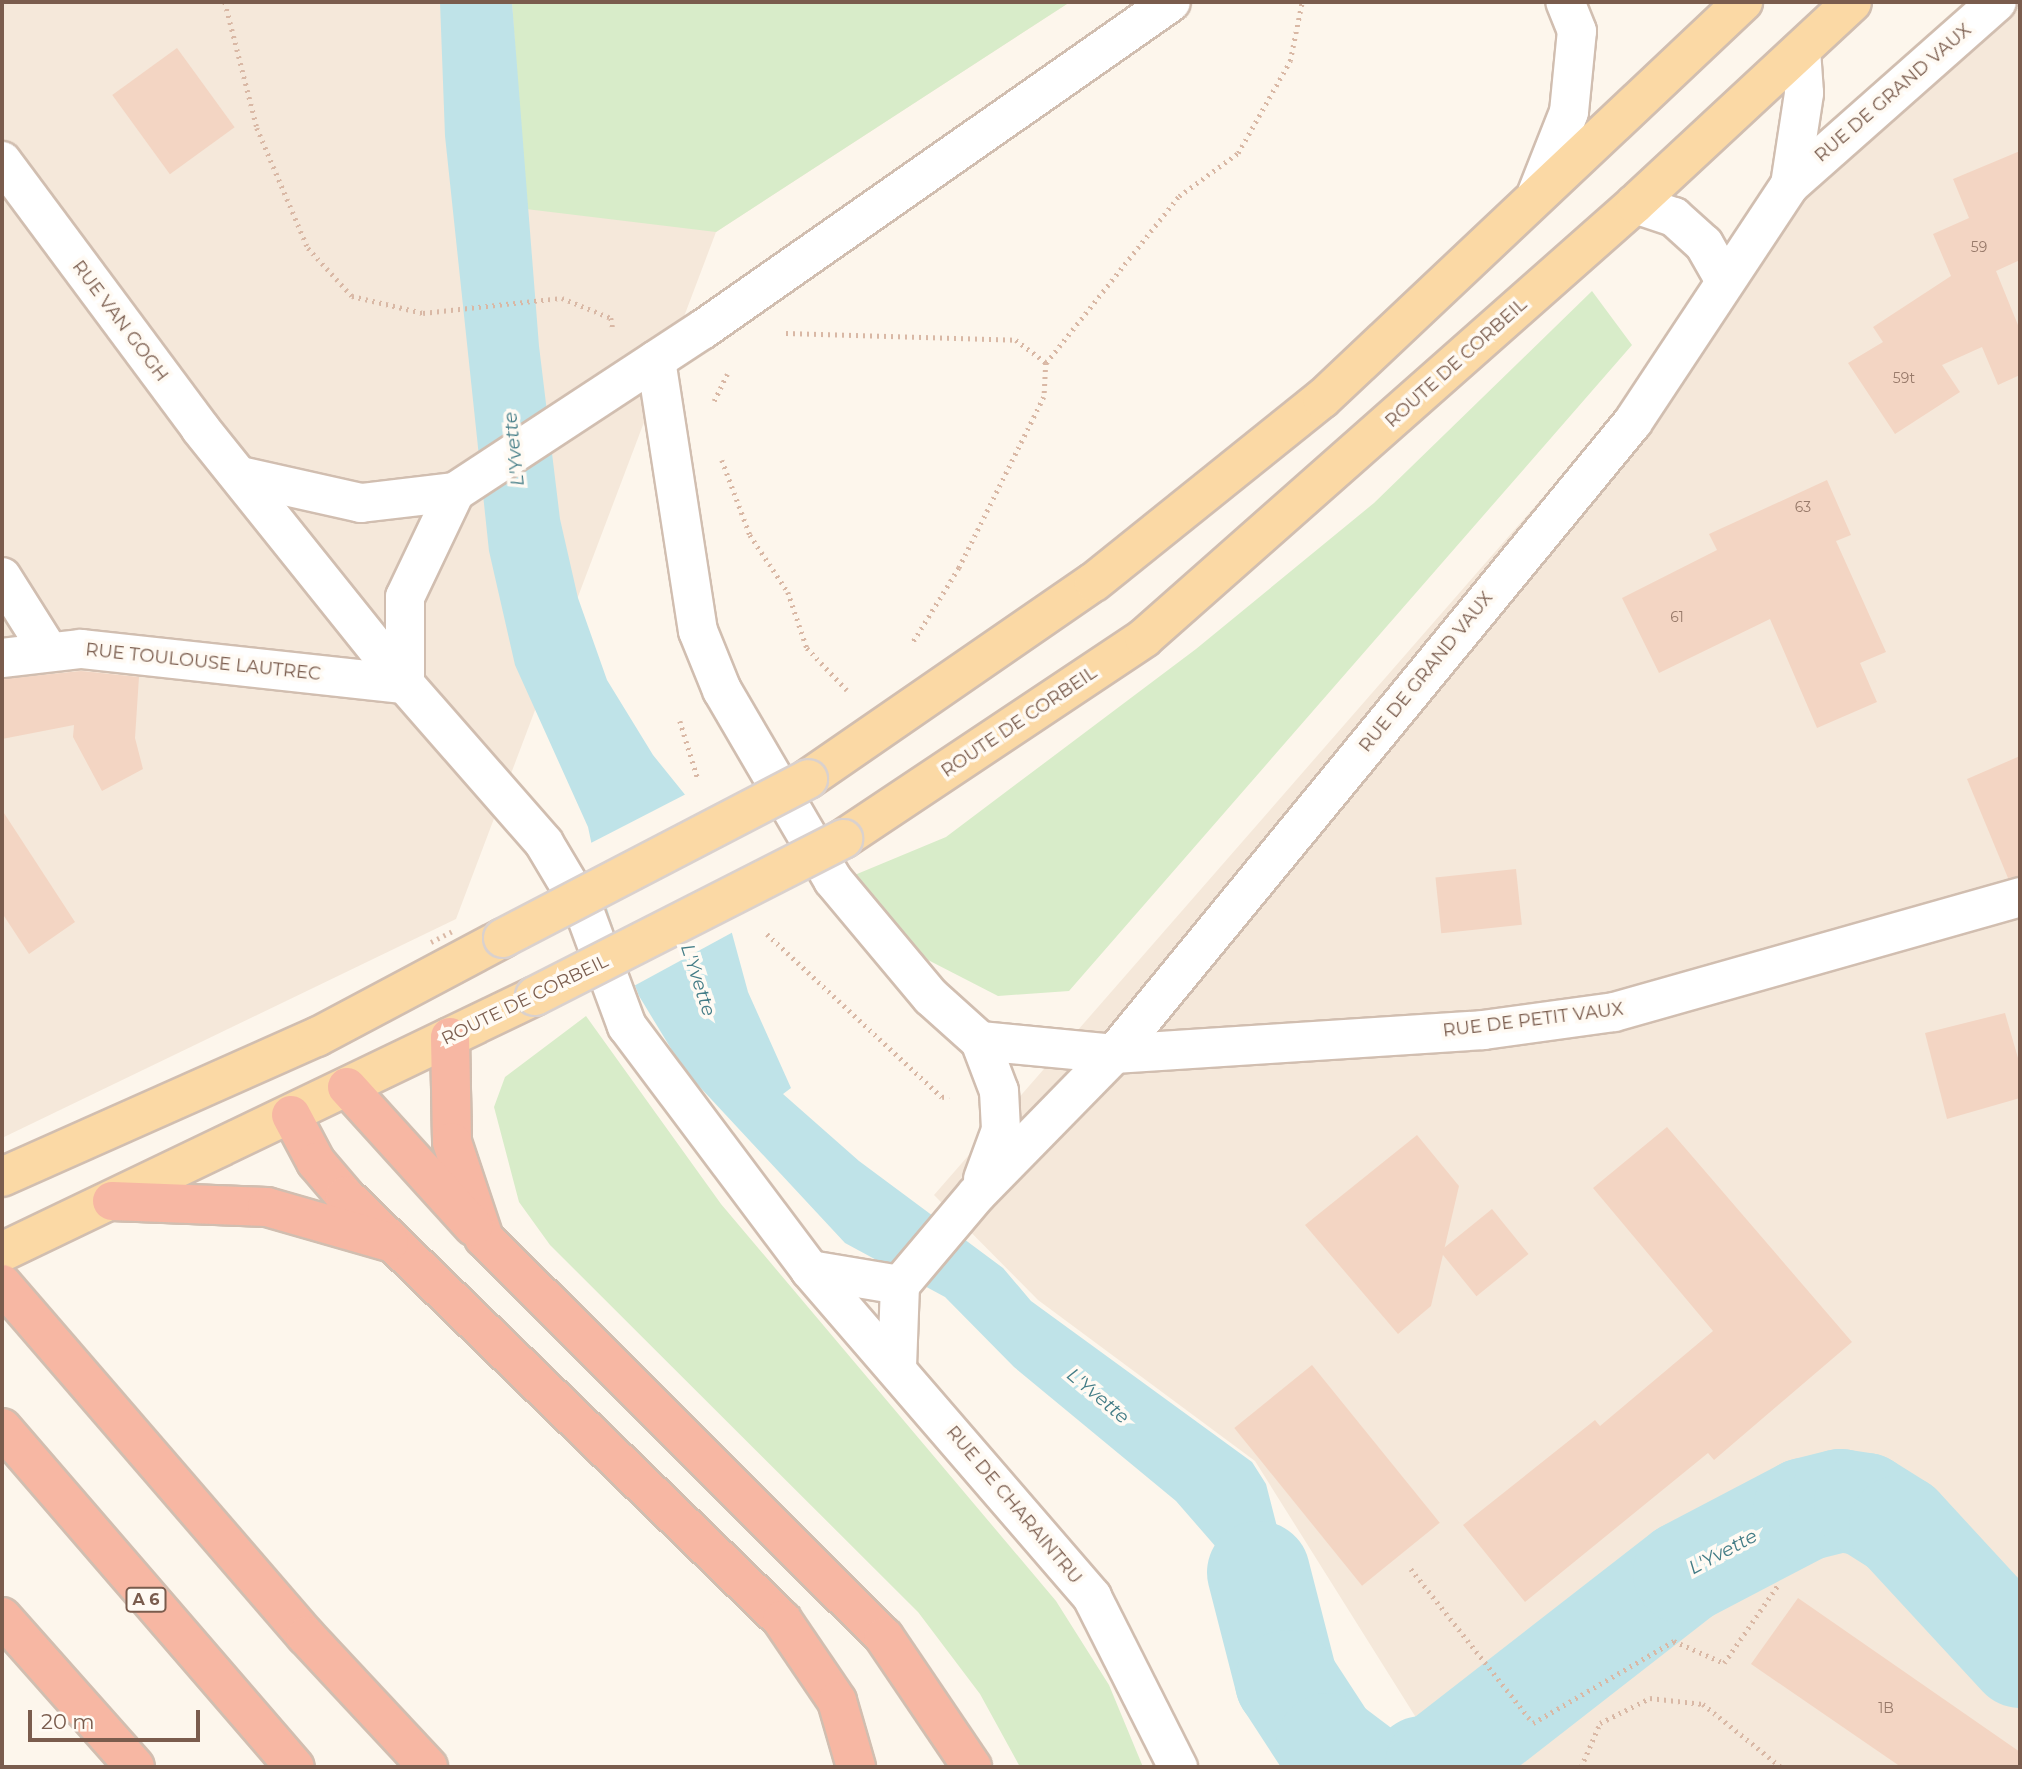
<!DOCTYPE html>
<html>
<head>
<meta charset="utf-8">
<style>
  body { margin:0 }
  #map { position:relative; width:2022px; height:1769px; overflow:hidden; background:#fdf6ec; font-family:Montserrat,sans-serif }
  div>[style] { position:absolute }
  .residential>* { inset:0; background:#f5e8da }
  .green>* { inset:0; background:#d8ecc9 }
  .water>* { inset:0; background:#bfe3e8 }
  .pier>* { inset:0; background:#fdf6ec }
  .river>* { height:103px; margin:-51.5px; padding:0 51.5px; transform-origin:51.5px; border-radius:51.5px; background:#bfe3e8 }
  .building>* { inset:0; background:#f3d5c3; transform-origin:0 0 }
  .path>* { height:4.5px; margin-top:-2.25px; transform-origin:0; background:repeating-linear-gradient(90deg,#d9b8a5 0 2px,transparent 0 7px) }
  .roads { filter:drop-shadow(2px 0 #d1beb0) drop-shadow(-2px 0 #d1beb0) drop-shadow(0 2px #d1beb0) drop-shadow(0 -2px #d1beb0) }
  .minor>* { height:38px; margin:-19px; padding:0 19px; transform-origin:19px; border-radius:19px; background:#fff }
  .major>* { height:38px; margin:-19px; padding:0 19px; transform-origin:19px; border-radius:19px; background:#fbd9a5 }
  .highway>* { height:38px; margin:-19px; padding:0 19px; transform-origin:19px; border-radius:19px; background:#f7b7a3 }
  .path-bridge>* { height:4.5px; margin-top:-2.25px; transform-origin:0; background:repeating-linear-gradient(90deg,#d9b8a5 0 2px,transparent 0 7px) }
  .bridges { filter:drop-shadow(2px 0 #dad1cd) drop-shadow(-2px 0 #dad1cd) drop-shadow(0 2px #dad1cd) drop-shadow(0 -2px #dad1cd) }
  .major-bridge>* { height:38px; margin:-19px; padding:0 19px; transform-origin:19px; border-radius:19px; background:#fbd9a5 }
  span { translate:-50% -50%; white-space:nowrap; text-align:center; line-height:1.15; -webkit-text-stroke:7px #fffaf3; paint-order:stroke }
  .number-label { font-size:14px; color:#987a6a }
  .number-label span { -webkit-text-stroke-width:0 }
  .shield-label span { padding:2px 5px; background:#fffaf3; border:2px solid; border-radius:5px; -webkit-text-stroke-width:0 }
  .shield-label { font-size:16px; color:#7a5c4d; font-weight:700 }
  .street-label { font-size:18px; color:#7a5c4d }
  .water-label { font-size:19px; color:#437c86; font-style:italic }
  .frame { position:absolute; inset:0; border:4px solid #7a5c4d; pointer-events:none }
  .scale { position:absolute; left:28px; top:1710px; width:172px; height:32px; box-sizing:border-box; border:4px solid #7a5c4d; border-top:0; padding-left:9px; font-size:21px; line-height:24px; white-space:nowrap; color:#7a5c4d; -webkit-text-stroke:5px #fffaf3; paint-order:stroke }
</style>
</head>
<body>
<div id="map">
  <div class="residential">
    <div style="clip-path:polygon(2px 2px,1070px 2px,716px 232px,456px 919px,2px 1138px)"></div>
    <div style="clip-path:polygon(1975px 2px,2020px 2px,2020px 1767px,1447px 1767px,1255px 1461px,1038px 1300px,934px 1195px)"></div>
  </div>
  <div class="green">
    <div style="clip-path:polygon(512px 2px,1070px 2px,716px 232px,526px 209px)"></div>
    <div style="clip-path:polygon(1592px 291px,1632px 345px,1069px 991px,998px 996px,928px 960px,845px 879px,946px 837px,1196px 649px,1374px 503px)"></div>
    <div style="clip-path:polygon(586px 1016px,721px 1204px,1056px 1601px,1109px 1685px,1143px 1767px,1020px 1767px,980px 1694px,918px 1612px,550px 1245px,519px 1202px,494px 1107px,505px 1077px)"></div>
  </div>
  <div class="water">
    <div style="clip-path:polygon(440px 2px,512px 2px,539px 346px,560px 519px,578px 598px,607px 680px,653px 755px,699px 812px,748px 992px,791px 1088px,783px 1094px,859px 1161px,1003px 1268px,1031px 1301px,1252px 1462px,1266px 1484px,1310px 1655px,1301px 1709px,1264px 1731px,1216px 1547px,1176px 1501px,1014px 1367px,945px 1297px,845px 1243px,684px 1070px,639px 996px,605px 907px,588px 827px,515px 665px,489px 551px,445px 136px)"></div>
  </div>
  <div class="pier">
    <div style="clip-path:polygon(688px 793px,702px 811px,735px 931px,632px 987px,587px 845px)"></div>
  </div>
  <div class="river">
    <div style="left:1258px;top:1572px;width:113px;rotate:75.6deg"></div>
    <div style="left:1286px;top:1681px;width:75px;rotate:56.9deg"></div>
    <div style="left:1327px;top:1744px;width:39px;rotate:37deg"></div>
    <div style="left:1422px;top:1767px;width:14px;rotate:-8deg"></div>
    <div style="left:1436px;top:1765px;width:314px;rotate:-37.9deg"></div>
    <div style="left:1684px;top:1572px;width:136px;rotate:-27.7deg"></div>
    <div style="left:1804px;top:1509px;width:37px;rotate:-14deg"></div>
    <div style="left:1840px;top:1500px;width:25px;rotate:9deg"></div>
    <div style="left:1865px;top:1504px;width:41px;rotate:32.2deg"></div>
    <div style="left:1900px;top:1526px;width:177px;rotate:47.3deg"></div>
  </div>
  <div class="building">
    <div style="left:177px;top:48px;width:98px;height:80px;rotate:54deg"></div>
    <div style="clip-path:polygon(2020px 151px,2020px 260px,1996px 271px,2020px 330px,2020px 375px,1998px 385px,1982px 347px,1942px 365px,1960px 392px,1895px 434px,1848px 363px,1883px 342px,1873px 327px,1951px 276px,1933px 234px,1969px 218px,1953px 179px)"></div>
    <div style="clip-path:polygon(1827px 480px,1851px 535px,1836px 541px,1886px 652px,1860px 663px,1877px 702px,1817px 728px,1770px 619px,1659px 673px,1622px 598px,1717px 550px,1709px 534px)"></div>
    <div style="clip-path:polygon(81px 671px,139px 677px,135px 738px,143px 769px,102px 791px,73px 737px,74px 725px,2px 739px,2px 679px)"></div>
    <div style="clip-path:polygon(2020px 756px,2020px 876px,2008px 878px,1967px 779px)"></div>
    <div style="clip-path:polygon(2px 810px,75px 922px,29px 954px,2px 913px)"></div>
    <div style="left:1516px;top:869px;width:56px;height:81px;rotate:84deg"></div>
    <div style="clip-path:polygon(2005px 1013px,2020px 1065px,2020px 1098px,1947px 1119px,1925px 1033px)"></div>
    <div style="clip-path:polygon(1667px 1127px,1852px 1342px,1714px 1460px,1708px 1453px,1525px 1602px,1463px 1525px,1595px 1420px,1600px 1426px,1713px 1331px,1593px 1188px)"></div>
    <div style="clip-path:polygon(1417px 1135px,1459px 1186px,1431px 1306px,1398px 1334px,1305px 1225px)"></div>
    <div style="left:1492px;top:1209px;width:58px;height:67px;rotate:51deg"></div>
    <div style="left:1312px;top:1365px;width:203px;height:100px;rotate:51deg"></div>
    <div style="clip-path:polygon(1798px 1598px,2020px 1752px,2020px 1767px,1901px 1767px,1751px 1664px)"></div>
  </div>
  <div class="path">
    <div style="left:225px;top:2px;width:130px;rotate:75.7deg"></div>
    <div style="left:257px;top:128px;width:130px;rotate:67deg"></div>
    <div style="left:308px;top:248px;width:65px;rotate:47.5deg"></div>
    <div style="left:352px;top:296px;width:73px;rotate:13.5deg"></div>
    <div style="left:423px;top:313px;width:140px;rotate:-6.2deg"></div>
    <div style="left:562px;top:298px;width:53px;rotate:22.2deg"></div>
    <div style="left:611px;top:318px;width:11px;rotate:80deg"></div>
    <div style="left:786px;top:333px;width:230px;rotate:1.7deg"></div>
    <div style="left:1016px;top:340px;width:38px;rotate:37deg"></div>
    <div style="left:1046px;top:363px;width:34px;rotate:93deg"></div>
    <div style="left:1044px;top:397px;width:191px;rotate:116.4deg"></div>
    <div style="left:959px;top:568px;width:89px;rotate:121.7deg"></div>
    <div style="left:1046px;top:363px;width:213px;rotate:-51.5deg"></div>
    <div style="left:1179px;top:196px;width:73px;rotate:-36.1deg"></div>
    <div style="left:1238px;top:153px;width:106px;rotate:-60.5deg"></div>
    <div style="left:1290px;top:61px;width:60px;rotate:-78.5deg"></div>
    <div style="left:714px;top:401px;width:30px;rotate:-64deg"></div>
    <div style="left:722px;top:460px;width:80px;rotate:69.5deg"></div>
    <div style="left:750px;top:535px;width:69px;rotate:56.3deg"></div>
    <div style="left:788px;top:592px;width:59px;rotate:71.3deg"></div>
    <div style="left:807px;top:648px;width:58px;rotate:46.4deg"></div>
    <div style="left:680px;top:721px;width:61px;rotate:72.8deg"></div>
    <div style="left:767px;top:934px;width:239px;rotate:43deg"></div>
    <div style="left:942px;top:1097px;width:7px;rotate:-8deg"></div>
    <div style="left:1411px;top:1569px;width:196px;rotate:51.6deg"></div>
    <div style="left:1533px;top:1723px;width:163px;rotate:-30.2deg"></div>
    <div style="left:1674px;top:1641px;width:55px;rotate:23.7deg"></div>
    <div style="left:1724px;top:1663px;width:95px;rotate:-55.3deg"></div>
    <div style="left:1581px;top:1767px;width:48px;rotate:-66.6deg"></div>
    <div style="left:1600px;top:1723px;width:56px;rotate:-26.6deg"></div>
    <div style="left:1650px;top:1698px;width:53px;rotate:6.5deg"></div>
    <div style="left:1703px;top:1704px;width:100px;rotate:38.9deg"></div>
  </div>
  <div class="roads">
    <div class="minor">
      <div style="left:2px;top:161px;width:332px;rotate:53.4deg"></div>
      <div style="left:200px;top:428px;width:328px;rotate:51.3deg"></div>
      <div style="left:405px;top:684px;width:211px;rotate:48.8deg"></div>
      <div style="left:544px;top:843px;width:78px;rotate:59.2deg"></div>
      <div style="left:584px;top:910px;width:124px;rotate:69.7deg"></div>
      <div style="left:627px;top:1026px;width:305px;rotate:53.1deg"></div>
      <div style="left:810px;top:1270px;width:432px;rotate:49.2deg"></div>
      <div style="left:1092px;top:1597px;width:191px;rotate:63.2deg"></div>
      <div style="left:1790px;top:185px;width:93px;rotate:-81.3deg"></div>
      <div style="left:1804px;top:93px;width:39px;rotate:-94deg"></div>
      <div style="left:1537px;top:193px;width:87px;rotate:-68.4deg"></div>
      <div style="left:1569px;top:112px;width:81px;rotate:-84.4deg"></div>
      <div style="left:1577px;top:31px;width:31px;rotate:-112deg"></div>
      <div style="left:1635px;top:204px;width:41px;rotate:18.4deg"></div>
      <div style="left:1674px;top:217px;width:40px;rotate:42deg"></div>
      <div style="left:1704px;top:244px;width:43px;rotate:60.4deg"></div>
      <div style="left:656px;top:360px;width:274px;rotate:81.2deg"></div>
      <div style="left:698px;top:631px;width:64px;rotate:67.9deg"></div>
      <div style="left:722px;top:690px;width:220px;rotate:59.7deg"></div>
      <div style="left:833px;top:880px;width:153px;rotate:50.1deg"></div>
      <div style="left:931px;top:997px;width:66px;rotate:41.9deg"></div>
      <div style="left:980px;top:1041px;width:53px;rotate:69.2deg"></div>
      <div style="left:999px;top:1091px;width:39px;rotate:87deg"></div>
      <div style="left:1001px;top:1130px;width:52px;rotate:110.2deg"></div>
      <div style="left:245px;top:477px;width:119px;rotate:12.6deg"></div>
      <div style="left:361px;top:503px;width:95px;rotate:-6.7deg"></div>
      <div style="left:455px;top:492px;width:295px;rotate:-33.3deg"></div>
      <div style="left:702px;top:330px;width:572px;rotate:-34.97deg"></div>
      <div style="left:2px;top:577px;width:86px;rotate:57.8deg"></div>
      <div style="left:2px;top:658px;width:80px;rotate:-6.5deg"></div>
      <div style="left:81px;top:649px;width:326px;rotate:6.2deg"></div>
      <div style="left:405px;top:684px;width:87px;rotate:-90deg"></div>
      <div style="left:405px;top:597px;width:116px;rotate:-64.5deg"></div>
      <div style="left:980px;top:1041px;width:135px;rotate:5.5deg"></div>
      <div style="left:1114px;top:1054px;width:370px;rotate:-3.7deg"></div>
      <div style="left:1483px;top:1030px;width:132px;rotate:-7.8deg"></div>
      <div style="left:1614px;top:1012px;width:422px;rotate:-15.8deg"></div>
      <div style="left:810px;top:1270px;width:91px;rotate:9.5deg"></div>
      <div style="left:897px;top:1367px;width:82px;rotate:-87.9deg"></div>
      <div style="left:900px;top:1285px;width:119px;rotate:-49.8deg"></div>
      <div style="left:977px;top:1194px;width:196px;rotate:-45.6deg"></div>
      <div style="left:1114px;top:1054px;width:818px;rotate:-50.61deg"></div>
      <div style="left:1633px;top:422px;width:284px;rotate:-56.5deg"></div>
      <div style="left:1790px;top:185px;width:276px;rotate:-41.5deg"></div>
    </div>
    <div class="major">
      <div style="left:808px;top:779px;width:347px;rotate:-34.6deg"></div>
      <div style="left:1094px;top:582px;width:292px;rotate:-38.8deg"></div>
      <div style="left:1322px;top:399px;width:579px;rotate:-43.32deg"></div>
      <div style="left:843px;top:839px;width:362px;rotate:-33.7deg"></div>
      <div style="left:1144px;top:638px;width:655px;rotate:-41.47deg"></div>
      <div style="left:1635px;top:204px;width:296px;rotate:-42.9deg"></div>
      <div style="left:2px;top:1177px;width:345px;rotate:-24deg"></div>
      <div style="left:317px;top:1037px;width:211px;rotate:-28deg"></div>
      <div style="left:2px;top:1252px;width:591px;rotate:-25.65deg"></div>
    </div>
    <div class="highway">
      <div style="left:450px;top:1037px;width:105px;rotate:88.9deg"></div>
      <div style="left:452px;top:1142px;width:101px;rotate:71.6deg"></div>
      <div style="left:484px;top:1238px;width:565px;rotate:44.93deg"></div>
      <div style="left:884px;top:1637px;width:157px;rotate:55.9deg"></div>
      <div style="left:347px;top:1087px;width:188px;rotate:47.8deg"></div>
      <div style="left:291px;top:1115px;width:53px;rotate:62deg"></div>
      <div style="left:316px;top:1162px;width:45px;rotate:49.5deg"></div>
      <div style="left:345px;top:1196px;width:609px;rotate:44.13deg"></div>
      <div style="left:782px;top:1620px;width:98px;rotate:55.8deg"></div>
      <div style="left:837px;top:1701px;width:69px;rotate:73.9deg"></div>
      <div style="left:112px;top:1201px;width:155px;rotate:2.2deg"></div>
      <div style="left:267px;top:1207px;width:127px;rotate:16deg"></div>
      <div style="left:2px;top:1284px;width:465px;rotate:49.2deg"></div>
      <div style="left:306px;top:1636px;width:179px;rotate:47deg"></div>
      <div style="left:2px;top:1428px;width:448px;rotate:49.2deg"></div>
      <div style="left:2px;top:1617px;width:200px;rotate:48.4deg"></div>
    </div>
  </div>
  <div class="path-bridge">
    <div style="left:431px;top:942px;width:28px;rotate:-27deg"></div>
  </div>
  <div class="bridges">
    <div class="major-bridge">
      <div style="left:503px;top:938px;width:344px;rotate:-27.5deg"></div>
      <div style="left:535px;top:996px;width:346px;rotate:-27deg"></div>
    </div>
  </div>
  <div class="number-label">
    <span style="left:1979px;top:247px">59</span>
    <span style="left:1904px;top:378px">59t</span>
    <span style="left:1803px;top:507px">63</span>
    <span style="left:1677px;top:617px">61</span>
    <span style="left:1886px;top:1708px">1B</span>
  </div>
  <div class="shield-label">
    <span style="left:146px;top:1600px">A 6</span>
  </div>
  <div class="street-label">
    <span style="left:1893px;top:93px;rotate:-41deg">RUE DE GRAND VAUX</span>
    <span style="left:120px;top:321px;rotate:53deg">RUE VAN GOGH</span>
    <span style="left:1456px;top:363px;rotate:-42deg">ROUTE DE CORBEIL</span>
    <span style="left:203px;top:662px;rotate:6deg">RUE TOULOUSE LAUTREC</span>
    <span style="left:1426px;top:672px;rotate:-51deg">RUE DE GRAND VAUX</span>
    <span style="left:1019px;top:722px;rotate:-34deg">ROUTE DE CORBEIL</span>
    <span style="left:525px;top:1000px;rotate:-26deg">ROUTE DE CORBEIL</span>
    <span style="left:1533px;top:1020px;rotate:-7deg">RUE DE PETIT VAUX</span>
    <span style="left:1014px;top:1505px;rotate:50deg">RUE DE CHARAINTRU</span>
  </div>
  <div class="water-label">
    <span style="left:514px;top:449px;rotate:-96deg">L'Yvette</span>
    <span style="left:698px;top:980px;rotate:72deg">L'Yvette</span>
    <span style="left:1098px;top:1396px;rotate:40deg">L'Yvette</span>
    <span style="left:1723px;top:1552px;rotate:-28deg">L'Yvette</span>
  </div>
  <div class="frame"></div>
  <div class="scale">20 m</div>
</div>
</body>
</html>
